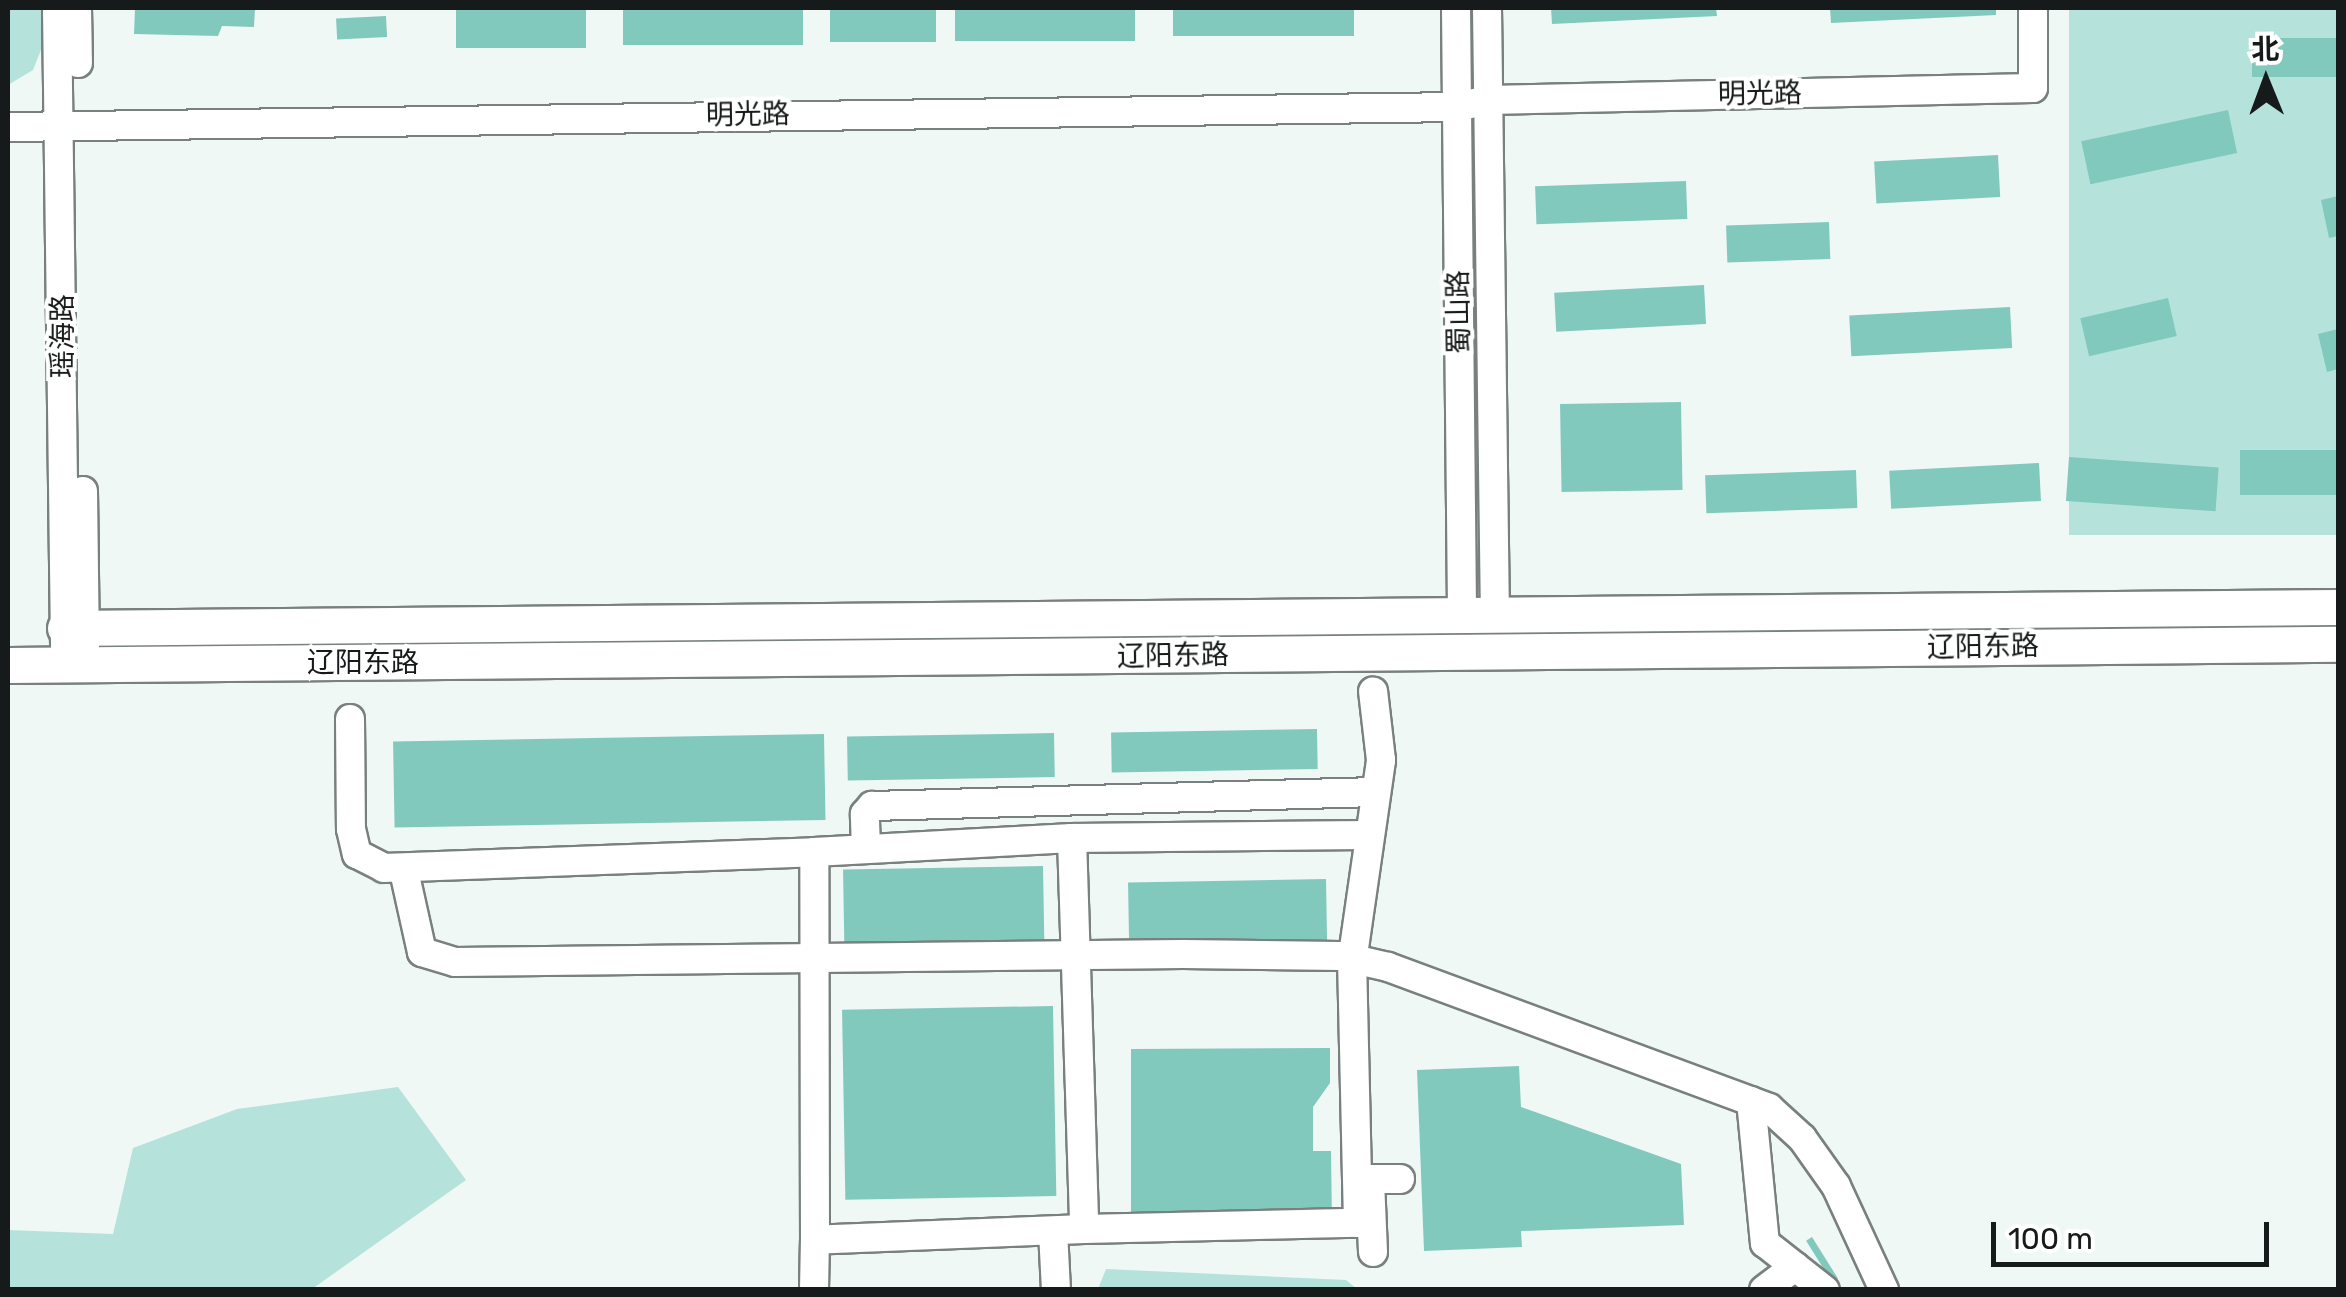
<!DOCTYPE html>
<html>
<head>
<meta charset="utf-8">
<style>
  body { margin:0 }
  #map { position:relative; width:2346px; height:1297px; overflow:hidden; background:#f0f8f6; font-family:Rubik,"Noto Sans SC",sans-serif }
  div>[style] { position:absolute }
  .green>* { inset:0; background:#b5e3db; transform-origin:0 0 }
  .building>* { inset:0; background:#82c9bd; transform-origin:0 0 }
  .roads { filter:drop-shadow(2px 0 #79807f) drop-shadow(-2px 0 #79807f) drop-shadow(0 2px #79807f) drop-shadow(0 -2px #79807f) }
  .minor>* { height:28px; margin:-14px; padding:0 14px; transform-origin:14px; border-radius:14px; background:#fff }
  .major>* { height:35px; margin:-17.5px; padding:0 17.5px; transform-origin:17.5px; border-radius:17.5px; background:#fff }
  span { translate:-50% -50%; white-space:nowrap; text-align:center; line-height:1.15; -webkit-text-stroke:8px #fff; paint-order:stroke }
  .street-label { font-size:28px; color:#171a1a }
  .frame { position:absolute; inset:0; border:10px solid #171a1a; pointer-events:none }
  .north { position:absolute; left:2216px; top:30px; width:100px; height:100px; -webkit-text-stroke:8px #fff; paint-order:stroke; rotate:359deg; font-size:28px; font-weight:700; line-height:40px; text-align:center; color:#171a1a }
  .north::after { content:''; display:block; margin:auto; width:35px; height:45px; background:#171a1a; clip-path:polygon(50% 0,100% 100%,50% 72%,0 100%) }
  .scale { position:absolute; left:1991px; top:1222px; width:278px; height:45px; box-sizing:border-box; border:5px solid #171a1a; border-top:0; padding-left:12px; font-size:30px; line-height:35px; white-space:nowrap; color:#171a1a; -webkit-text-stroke:8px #fff; paint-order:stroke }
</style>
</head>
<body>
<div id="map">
  <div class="green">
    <div style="clip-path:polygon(8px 8px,41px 8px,43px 45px,33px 70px,8px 85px)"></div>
    <div style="left:2069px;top:8px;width:269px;height:527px"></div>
    <div style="clip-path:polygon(398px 1087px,466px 1180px,312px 1289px,8px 1289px,8px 1230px,113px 1234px,133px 1148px,237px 1109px)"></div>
    <div style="clip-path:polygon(1106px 1269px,1346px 1280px,1357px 1289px,1098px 1289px)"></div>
  </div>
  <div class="building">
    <div style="clip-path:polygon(135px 8px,255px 8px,254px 27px,222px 26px,218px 36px,134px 34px)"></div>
    <div style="left:456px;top:8px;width:130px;height:40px"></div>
    <div style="left:623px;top:8px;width:180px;height:37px"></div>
    <div style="left:830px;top:8px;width:106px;height:34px"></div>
    <div style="left:955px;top:8px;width:180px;height:33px"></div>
    <div style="left:1173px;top:8px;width:181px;height:28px"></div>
    <div style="clip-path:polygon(1551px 8px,1716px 8px,1717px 16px,1552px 24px)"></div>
    <div style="clip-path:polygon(1830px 8px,1996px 8px,1996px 15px,1831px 23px)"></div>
    <div style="left:386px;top:16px;width:21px;height:50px;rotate:87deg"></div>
    <div style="left:2338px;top:38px;width:39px;height:86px;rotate:90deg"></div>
    <div style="left:2228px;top:110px;width:44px;height:150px;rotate:78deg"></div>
    <div style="left:1998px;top:155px;width:42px;height:124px;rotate:87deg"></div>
    <div style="left:1686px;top:181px;width:38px;height:151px;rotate:88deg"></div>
    <div style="clip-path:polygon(2338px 196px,2338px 236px,2329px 238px,2321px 200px)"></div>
    <div style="left:1829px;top:222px;width:37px;height:103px;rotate:88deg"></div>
    <div style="left:1704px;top:285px;width:39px;height:150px;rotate:87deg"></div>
    <div style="left:2168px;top:298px;width:39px;height:90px;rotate:77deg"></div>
    <div style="left:2010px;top:307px;width:41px;height:161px;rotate:87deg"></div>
    <div style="clip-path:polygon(2338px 329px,2338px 369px,2327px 372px,2318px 334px)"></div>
    <div style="left:1681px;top:402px;width:88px;height:121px;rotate:89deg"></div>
    <div style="left:2338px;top:450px;width:45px;height:98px;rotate:90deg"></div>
    <div style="left:2069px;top:457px;width:150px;height:44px;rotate:4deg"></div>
    <div style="left:2039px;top:463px;width:38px;height:150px;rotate:87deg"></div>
    <div style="left:1856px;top:470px;width:38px;height:151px;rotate:88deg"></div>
    <div style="left:1317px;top:729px;width:40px;height:206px;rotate:89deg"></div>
    <div style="left:1054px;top:733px;width:44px;height:207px;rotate:89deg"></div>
    <div style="left:824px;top:734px;width:86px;height:431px;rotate:89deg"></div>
    <div style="left:1043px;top:866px;width:80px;height:200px;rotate:89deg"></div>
    <div style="left:1326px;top:879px;width:61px;height:198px;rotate:89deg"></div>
    <div style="left:1053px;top:1006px;width:190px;height:211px;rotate:89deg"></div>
    <div style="clip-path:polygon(1330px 1048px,1330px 1083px,1313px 1107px,1313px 1151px,1331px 1151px,1332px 1223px,1131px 1223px,1131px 1049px)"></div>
    <div style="clip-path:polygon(1519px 1066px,1521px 1107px,1681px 1164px,1684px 1225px,1521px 1231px,1522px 1247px,1424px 1251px,1417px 1070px)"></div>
    <div style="left:1812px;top:1237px;width:49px;height:7px;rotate:58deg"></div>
  </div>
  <div class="roads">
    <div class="minor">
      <div style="left:57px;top:8px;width:638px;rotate:89.28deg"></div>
      <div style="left:77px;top:8px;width:55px;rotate:89deg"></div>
      <div style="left:1456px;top:8px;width:608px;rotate:89.43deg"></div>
      <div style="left:1487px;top:8px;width:608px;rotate:89.25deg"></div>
      <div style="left:8px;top:127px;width:1449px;rotate:-0.79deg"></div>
      <div style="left:1457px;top:107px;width:32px;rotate:-13deg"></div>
      <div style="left:1488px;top:100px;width:545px;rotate:-1.26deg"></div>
      <div style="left:2033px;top:88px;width:80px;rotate:-90deg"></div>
      <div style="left:83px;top:491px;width:157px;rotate:89.3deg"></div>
      <div style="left:350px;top:719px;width:110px;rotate:89.5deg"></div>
      <div style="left:351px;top:829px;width:26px;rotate:77deg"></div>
      <div style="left:357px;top:854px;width:30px;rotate:27deg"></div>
      <div style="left:384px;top:868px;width:430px;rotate:-2.1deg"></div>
      <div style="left:1072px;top:838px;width:391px;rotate:88.2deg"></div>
      <div style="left:1084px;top:1229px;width:274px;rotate:-1.3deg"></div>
      <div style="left:1358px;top:1223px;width:261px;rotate:-91.3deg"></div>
      <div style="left:1352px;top:962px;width:204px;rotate:-81.8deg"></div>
      <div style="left:1381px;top:760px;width:69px;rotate:-96.6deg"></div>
      <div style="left:866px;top:849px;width:35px;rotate:-92deg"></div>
      <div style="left:865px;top:814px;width:11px;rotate:-49deg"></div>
      <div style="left:872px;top:806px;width:503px;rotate:-1.59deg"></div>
      <div style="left:404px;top:871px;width:83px;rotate:77.5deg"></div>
      <div style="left:422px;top:952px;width:34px;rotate:17deg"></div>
      <div style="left:455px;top:962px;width:728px;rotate:-0.63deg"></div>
      <div style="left:1183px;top:954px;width:157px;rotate:0.7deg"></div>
      <div style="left:1340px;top:956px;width:49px;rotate:12.9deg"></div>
      <div style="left:1388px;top:967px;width:406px;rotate:20.3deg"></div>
      <div style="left:1769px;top:1108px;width:45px;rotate:42.3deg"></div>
      <div style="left:1802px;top:1138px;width:59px;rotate:54.7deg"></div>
      <div style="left:1836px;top:1186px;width:115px;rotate:65.2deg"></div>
      <div style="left:1751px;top:1101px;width:143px;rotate:84.4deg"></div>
      <div style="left:1765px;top:1243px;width:76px;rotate:38.1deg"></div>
      <div style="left:1084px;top:1229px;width:269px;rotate:177.7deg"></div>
      <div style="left:815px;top:1240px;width:388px;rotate:-90.1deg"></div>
      <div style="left:814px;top:852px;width:258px;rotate:-3.1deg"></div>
      <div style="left:1072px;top:838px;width:295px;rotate:-0.6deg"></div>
      <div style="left:1053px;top:1231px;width:59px;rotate:87.1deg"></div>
      <div style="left:1373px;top:1252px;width:73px;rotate:-92.4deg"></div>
      <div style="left:1370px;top:1179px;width:30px"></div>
      <div style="left:814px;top:1290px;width:50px;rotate:-88.9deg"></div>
      <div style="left:1764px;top:1290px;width:39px;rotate:-37deg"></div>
    </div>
    <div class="major">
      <div style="left:65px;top:628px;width:2273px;rotate:-0.53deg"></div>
      <div style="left:8px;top:665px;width:2330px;rotate:-0.52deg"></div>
    </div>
  </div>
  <div class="street-label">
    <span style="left:1760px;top:94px;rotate:-1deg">明光路</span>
    <span style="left:748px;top:115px;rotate:-1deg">明光路</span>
    <span style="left:1459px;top:312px;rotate:-91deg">蜀山路</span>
    <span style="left:63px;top:336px;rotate:-90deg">瑶海路</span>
    <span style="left:1983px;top:647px;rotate:-1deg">辽阳东路</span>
    <span style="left:1173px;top:656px;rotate:-1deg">辽阳东路</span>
    <span style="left:363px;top:663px">辽阳东路</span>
  </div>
  <div class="frame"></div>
  <div class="north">北</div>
  <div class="scale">100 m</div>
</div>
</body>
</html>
